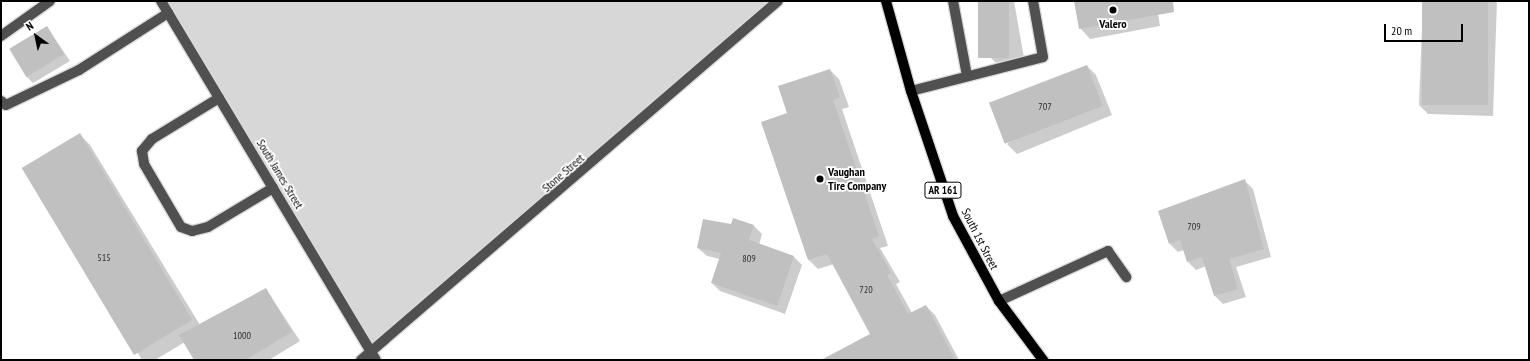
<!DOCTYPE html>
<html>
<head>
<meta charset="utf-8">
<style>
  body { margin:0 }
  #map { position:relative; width:1530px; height:361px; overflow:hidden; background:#fff; font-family:"PT Sans Narrow",sans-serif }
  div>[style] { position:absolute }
  .green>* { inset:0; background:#d7d7d7 }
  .shadow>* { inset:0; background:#0003 }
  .building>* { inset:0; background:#c0c0c0; transform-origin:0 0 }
  .roads { filter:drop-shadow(1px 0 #dbdbdb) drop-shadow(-1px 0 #dbdbdb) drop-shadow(0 1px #dbdbdb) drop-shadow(0 -1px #dbdbdb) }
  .minor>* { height:10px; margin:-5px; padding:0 5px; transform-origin:5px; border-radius:5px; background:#505050 }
  .major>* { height:10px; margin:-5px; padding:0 5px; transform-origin:5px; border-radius:5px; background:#000 }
  .dots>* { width:11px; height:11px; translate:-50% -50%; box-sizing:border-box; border:2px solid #fff; border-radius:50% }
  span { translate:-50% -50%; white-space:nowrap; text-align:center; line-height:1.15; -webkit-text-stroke:3.5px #fff; paint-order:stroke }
  .number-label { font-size:10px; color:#303030 }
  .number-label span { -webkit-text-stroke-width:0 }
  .shield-label span { padding:1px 3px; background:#fff; border:1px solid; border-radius:3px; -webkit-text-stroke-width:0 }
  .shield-label { font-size:11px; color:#000; font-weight:700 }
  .poi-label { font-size:12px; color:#000; font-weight:700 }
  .left { translate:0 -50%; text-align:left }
  .street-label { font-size:12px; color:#000 }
  .frame { position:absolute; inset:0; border:2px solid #000; pointer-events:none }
  .north { position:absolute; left:16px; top:16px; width:40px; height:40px; -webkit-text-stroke:3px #fff; paint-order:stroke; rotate:327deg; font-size:11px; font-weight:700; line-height:16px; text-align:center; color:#000 }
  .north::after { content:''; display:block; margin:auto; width:14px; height:18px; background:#000; clip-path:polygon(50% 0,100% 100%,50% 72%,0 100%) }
  .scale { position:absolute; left:1384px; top:24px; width:79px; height:18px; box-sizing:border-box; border:2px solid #000; border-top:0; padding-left:5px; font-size:12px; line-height:14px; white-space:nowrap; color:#000; -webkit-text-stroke:3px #fff; paint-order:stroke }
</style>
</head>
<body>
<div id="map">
  <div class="green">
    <div style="clip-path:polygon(161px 1px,778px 1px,371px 352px)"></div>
  </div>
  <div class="shadow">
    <div style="clip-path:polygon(979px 1px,1014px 1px,1024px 58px,996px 63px,989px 56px)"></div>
    <div style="clip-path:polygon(1074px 1px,1156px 1px,1160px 26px,1090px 39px,1080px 28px)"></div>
    <div style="clip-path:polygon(1423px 1px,1497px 1px,1493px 116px,1428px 114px,1419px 105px)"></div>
    <div style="clip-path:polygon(47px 27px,70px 61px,33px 83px,26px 76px)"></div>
    <div style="clip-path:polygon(1087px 66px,1096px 75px,1112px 115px,1017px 154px,1007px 144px)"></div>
    <div style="clip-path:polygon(830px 70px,839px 79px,849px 107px,842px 109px,888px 246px,880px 248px,900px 282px,896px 284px,912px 313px,926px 306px,935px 315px,959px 360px,823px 360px,872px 334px,834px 264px,818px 269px,809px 260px,763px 123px,788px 114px)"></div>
    <div style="clip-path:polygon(80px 135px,90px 145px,200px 325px,266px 289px,300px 341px,269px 360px,196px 360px,185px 342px,155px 360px,142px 360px,24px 168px)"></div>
    <div style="clip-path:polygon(1245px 181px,1253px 189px,1271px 257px,1236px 267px,1246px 297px,1223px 304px,1215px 296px,1206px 266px,1196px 270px,1188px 262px,1184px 250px,1178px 252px,1170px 244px)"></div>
    <div style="clip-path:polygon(734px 219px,754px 226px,762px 234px,759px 245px,794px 257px,802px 265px,785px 314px,720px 291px,712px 283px,720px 259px,707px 256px,698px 248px,732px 226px)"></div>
  </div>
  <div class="building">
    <div style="left:978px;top:1px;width:31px;height:57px"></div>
    <div style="clip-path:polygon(1074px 1px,1173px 1px,1174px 12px,1079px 29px)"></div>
    <div style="left:1422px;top:1px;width:66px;height:104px"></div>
    <div style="left:47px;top:26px;width:33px;height:44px;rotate:59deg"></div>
    <div style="left:1087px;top:65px;width:44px;height:105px;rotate:69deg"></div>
    <div style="clip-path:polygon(830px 69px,840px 97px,833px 100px,879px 236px,872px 239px,891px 273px,887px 275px,908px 314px,926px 305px,955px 360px,821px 360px,870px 334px,827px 254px,808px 260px,761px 122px,787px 113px,778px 86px)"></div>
    <div style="left:80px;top:133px;width:218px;height:68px;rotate:59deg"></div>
    <div style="clip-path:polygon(1245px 179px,1264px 249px,1229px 259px,1238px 289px,1214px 296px,1202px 257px,1187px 262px,1180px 240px,1169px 244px,1158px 211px)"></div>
    <div style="clip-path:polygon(733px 218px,754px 225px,749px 240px,794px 256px,777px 306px,711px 283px,721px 253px,697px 248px,703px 219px,731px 224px)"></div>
    <div style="clip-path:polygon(266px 288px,292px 332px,245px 360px,194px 360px,179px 335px)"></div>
  </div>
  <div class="roads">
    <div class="minor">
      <div style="left:161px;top:1px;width:418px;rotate:59.1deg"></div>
      <div style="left:953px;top:1px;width:76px;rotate:79.4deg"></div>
      <div style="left:1px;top:36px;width:60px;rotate:-35.5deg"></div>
      <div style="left:911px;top:91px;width:136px;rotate:-14.4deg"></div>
      <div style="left:1043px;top:57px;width:57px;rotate:-100.1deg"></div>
      <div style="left:219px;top:98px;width:79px;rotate:148.5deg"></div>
      <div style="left:152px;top:139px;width:16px;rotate:130deg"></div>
      <div style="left:142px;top:151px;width:13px;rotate:81deg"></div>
      <div style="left:144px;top:164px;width:73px;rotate:59.6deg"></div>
      <div style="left:181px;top:227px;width:12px;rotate:20deg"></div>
      <div style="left:192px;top:231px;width:16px;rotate:-14deg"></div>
      <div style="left:208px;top:227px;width:76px;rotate:-31deg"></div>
      <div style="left:1px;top:101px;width:6px;rotate:39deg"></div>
      <div style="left:6px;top:105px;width:81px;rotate:-25.6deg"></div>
      <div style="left:79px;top:70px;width:106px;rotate:-32.6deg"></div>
      <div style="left:999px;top:301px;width:120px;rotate:-24.6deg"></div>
      <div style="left:1108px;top:251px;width:32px;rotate:55deg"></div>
      <div style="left:361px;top:360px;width:550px;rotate:-40.73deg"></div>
    </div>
    <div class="major">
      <div style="left:886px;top:1px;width:93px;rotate:74.5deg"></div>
      <div style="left:911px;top:91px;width:132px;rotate:71.4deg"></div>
      <div style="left:953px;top:216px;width:97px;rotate:61.6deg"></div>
      <div style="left:999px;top:301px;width:74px;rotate:53.3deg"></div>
    </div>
  </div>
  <div class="dots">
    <div style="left:1113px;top:10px;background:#000"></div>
    <div style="left:820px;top:179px;background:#000"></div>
  </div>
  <div class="number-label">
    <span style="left:1045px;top:107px">707</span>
    <span style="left:1194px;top:227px">709</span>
    <span style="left:104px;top:258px">515</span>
    <span style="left:749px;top:259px">809</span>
    <span style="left:866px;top:290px">720</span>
    <span style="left:242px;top:336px">1000</span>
  </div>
  <div class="shield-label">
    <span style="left:943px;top:190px">AR 161</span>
  </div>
  <div class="poi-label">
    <span style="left:1113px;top:24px">Valero</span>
    <span class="left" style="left:828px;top:179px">Vaughan<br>Tire Company</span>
  </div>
  <div class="street-label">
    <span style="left:563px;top:173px;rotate:-41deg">Stone Street</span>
    <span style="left:280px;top:174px;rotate:59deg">South James Street</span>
    <span style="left:980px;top:239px;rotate:63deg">South 1st Street</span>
  </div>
  <div class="frame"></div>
  <div class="north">N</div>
  <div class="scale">20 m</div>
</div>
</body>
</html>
